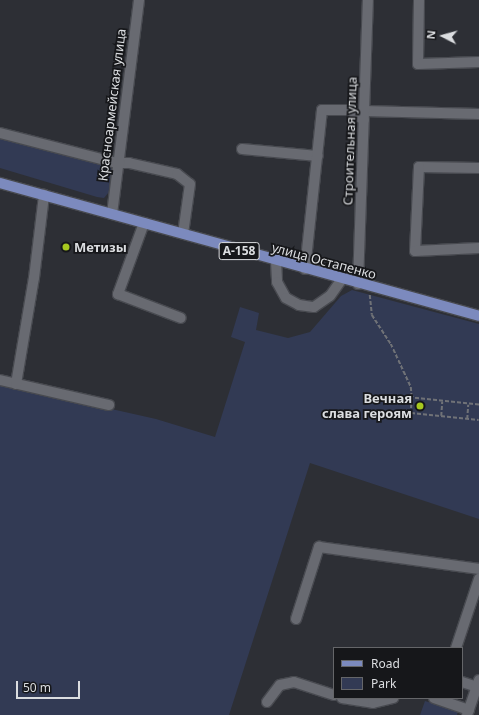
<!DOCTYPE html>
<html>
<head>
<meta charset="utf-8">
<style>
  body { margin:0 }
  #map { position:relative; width:479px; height:715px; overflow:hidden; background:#2d2f35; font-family:"Noto Sans",sans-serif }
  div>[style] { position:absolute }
  .green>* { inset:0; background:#323a54 }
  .path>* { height:1.5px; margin-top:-0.75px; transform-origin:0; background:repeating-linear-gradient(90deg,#707277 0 4px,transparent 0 6px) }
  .roads { filter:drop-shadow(1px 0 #484a50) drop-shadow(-1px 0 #484a50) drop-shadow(0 1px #484a50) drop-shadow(0 -1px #484a50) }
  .minor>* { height:10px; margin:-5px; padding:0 5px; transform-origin:5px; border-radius:5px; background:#686a71 }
  .major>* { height:10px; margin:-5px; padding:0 5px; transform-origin:5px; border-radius:5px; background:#7c8abe }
  .dots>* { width:11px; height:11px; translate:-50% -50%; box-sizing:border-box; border:2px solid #16171a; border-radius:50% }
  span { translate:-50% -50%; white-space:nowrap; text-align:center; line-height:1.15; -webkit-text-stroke:3.5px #16171a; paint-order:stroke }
  .shield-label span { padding:1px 3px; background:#16171a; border:1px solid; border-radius:3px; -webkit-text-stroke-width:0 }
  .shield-label { font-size:12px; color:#dbdde0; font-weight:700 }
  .street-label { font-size:13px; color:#dbdde0 }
  .poi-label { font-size:13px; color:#dbdde0; font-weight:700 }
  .left { translate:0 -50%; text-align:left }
  .right { translate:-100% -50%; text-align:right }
  .legend { position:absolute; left:333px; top:647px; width:130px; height:52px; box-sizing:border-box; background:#16171a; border:1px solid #656669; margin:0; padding:5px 7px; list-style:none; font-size:12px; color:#dbdde0 }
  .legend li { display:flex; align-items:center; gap:8px; height:20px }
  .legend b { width:20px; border:1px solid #656669 }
  .north { position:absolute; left:423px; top:16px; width:40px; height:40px; -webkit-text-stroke:3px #16171a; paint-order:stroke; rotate:276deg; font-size:11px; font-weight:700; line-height:16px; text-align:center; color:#dbdde0 }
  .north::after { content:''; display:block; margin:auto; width:14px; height:18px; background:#dbdde0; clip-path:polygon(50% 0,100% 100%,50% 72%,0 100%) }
  .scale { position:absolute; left:16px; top:681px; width:64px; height:18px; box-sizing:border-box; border:2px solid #dbdde0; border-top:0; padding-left:5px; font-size:12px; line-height:14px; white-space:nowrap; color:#dbdde0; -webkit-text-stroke:3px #16171a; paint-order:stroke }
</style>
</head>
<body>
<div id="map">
  <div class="green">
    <div style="clip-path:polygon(0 134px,112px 162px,109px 192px,104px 198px,97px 197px,0 168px)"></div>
    <div style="clip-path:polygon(352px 290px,479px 324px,479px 519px,310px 463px,229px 715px,0 715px,0 384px,156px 419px,215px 437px,245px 342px,231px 337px,240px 307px,259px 313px,256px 330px,288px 338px,310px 332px,341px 296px)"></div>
    <div style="clip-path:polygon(425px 701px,458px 711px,457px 715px,420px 715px)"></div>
  </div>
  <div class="path">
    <div style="left:370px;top:295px;width:20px;rotate:84deg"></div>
    <div style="left:372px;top:315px;width:35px;rotate:57deg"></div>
    <div style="left:391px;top:344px;width:47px;rotate:65.1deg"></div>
    <div style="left:411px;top:387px;width:11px;rotate:85deg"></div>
    <div style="left:479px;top:405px;width:67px;rotate:-174deg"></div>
    <div style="left:412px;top:398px;width:15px;rotate:94deg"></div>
    <div style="left:411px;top:413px;width:68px;rotate:5.9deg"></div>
    <div style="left:441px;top:416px;width:14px;rotate:-86deg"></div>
    <div style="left:467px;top:419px;width:14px;rotate:-86deg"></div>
  </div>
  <div class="roads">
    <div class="minor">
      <div style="left:419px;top:0;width:64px;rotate:90.9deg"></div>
      <div style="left:418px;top:64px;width:61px;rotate:-1.9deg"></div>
      <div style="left:364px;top:111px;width:115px;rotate:1.5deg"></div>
      <div style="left:0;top:133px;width:121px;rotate:14.4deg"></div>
      <div style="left:117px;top:163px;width:12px"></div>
      <div style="left:129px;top:163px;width:49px;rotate:12.9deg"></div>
      <div style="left:177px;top:174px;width:16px;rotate:38deg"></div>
      <div style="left:190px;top:184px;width:50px;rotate:98deg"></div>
      <div style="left:242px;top:149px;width:76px;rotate:5.3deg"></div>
      <div style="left:479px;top:168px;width:60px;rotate:-179deg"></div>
      <div style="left:419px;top:167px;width:84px;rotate:92.7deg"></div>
      <div style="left:415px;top:251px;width:64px;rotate:-2.7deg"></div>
      <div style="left:112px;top:214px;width:216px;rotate:-82.8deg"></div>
      <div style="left:144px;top:223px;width:76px;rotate:110.1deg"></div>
      <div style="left:118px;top:294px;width:67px;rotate:20.9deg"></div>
      <div style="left:276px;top:261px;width:21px;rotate:87deg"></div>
      <div style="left:277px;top:282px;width:18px;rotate:61deg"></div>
      <div style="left:286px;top:298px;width:15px;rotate:28deg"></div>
      <div style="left:299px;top:305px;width:15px;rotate:8deg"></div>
      <div style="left:314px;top:307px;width:19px;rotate:-35deg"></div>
      <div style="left:330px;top:296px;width:21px;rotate:-55deg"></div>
      <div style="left:305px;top:269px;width:160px;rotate:-83.9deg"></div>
      <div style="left:322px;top:110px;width:27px"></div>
      <div style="left:349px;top:110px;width:18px;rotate:34deg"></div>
      <div style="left:358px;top:284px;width:284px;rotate:-88deg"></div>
      <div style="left:0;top:380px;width:112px;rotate:12.9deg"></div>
      <div style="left:16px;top:384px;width:108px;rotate:-80.4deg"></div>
      <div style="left:34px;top:278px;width:84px;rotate:-83.1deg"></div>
      <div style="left:296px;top:619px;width:76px;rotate:-72.3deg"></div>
      <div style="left:319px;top:547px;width:162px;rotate:7.8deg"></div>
      <div style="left:456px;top:648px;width:73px;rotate:-71.6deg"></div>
      <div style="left:462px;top:682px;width:16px;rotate:18deg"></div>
      <div style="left:342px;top:698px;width:31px;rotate:9deg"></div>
      <div style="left:373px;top:703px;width:21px;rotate:-14deg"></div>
      <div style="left:434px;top:698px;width:37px;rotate:19deg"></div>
      <div style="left:267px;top:702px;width:21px;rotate:-53deg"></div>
      <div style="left:280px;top:685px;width:14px;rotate:-12deg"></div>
      <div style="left:294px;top:682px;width:42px;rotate:18deg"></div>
      <div style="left:467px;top:715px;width:37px;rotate:-71deg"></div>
    </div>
    <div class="major">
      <div style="left:0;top:183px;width:497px;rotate:15.5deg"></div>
    </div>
  </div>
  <div class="dots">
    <div style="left:66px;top:247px;background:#a7c81f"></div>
    <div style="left:420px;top:406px;background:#a7c81f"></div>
  </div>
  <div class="shield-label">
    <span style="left:239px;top:251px">А-158</span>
  </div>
  <div class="street-label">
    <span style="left:112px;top:105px;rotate:-83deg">Красноармейская улица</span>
    <span style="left:350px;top:141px;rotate:-88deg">Строительная улица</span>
    <span style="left:324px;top:261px;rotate:15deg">улица Остапенко</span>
  </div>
  <div class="poi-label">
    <span class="left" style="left:74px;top:247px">Метизы</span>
    <span class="right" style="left:412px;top:406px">Вечная<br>слава героям</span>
  </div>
  <ul class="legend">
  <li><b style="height:5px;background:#7c8abe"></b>Road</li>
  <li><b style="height:11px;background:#323a54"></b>Park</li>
  </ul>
  <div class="north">N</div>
  <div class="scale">50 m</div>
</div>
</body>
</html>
